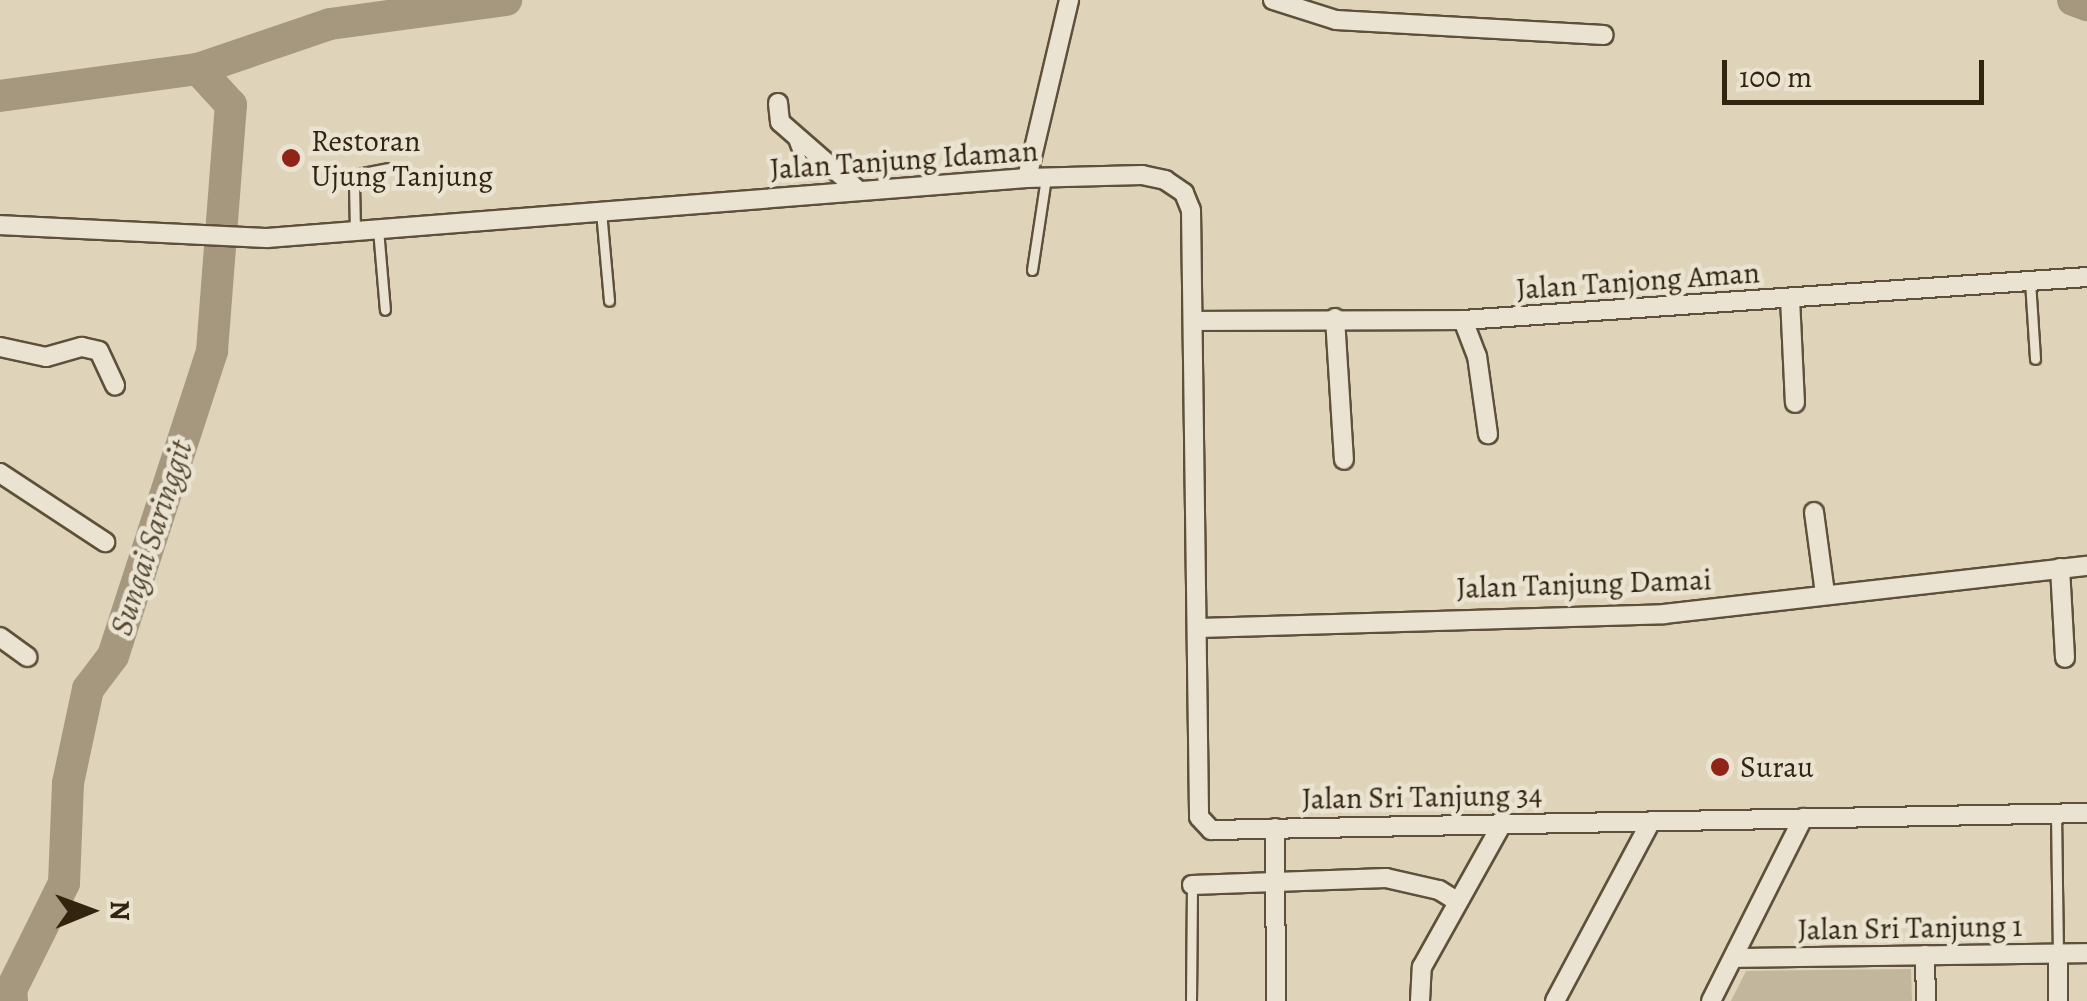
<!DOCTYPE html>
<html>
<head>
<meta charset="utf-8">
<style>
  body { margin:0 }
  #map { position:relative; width:2087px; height:1001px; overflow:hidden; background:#dfd4b9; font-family:Alegreya,serif }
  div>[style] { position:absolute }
  .green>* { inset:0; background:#c2b69c }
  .river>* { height:32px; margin:-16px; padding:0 16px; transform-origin:16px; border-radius:16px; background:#a5987f }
  .roads { filter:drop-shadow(2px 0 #5e503a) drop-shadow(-2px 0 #5e503a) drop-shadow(0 2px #5e503a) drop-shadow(0 -2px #5e503a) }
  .service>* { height:9px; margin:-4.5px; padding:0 4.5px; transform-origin:4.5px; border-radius:4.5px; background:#eae3d2 }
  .minor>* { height:18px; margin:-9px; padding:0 9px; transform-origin:9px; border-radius:9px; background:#eae3d2 }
  .dots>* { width:28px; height:28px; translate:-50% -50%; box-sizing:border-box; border:5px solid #eae3d2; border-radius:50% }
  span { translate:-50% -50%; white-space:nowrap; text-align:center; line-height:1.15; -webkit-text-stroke:9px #eae3d2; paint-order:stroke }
  .poi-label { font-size:30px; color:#33240f }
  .left { translate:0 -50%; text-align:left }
  .street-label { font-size:30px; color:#33240f }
  .water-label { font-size:32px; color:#554731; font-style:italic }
  .north { position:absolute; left:40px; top:861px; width:100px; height:100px; -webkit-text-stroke:8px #eae3d2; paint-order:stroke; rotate:89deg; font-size:28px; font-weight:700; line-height:40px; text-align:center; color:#33240f }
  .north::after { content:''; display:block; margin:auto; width:35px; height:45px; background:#33240f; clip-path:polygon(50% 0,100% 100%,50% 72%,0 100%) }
  .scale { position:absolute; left:1722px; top:60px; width:262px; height:45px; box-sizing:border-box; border:5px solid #33240f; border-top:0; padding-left:12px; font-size:30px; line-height:35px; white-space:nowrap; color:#33240f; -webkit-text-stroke:8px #eae3d2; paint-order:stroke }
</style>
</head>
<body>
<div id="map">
  <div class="green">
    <div style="clip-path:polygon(1911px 969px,1912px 1001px,1731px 1001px,1746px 971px)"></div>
  </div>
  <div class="river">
    <div style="left:2073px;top:0;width:15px;rotate:20deg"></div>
    <div style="left:0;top:96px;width:200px;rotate:-7.8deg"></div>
    <div style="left:198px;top:69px;width:139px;rotate:-18.8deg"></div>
    <div style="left:330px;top:24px;width:178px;rotate:-7.8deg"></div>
    <div style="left:12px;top:1001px;width:11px;rotate:-95deg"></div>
    <div style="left:11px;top:990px;width:119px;rotate:-63.6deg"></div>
    <div style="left:64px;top:883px;width:100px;rotate:-87.7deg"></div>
    <div style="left:68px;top:783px;width:96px;rotate:-78deg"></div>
    <div style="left:88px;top:689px;width:41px;rotate:-52.9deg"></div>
    <div style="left:113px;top:656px;width:321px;rotate:-72deg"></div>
    <div style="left:212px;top:351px;width:247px;rotate:-85.6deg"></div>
    <div style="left:231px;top:105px;width:49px;rotate:-132.5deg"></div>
  </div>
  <div class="roads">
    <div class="service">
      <div style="left:793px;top:139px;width:28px;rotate:69deg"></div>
      <div style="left:803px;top:165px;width:26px;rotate:2deg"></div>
      <div style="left:601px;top:211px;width:90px;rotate:84.9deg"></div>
      <div style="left:378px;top:229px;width:81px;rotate:85.1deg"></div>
      <div style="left:355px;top:231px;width:48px;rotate:-91.2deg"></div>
      <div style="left:354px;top:183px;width:13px;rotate:-48deg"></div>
      <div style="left:363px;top:173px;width:25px;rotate:-11deg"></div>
      <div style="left:1032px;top:270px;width:94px;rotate:-81.4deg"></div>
      <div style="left:2030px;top:281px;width:78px;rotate:86.3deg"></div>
      <div style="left:2056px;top:813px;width:140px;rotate:89.2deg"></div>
      <div style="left:1191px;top:1001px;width:116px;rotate:-89.5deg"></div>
    </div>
    <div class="minor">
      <div style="left:1273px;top:0;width:66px;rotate:17.6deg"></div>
      <div style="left:1336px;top:20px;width:268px;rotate:3.2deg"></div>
      <div style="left:778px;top:103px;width:19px;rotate:84deg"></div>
      <div style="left:780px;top:122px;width:103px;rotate:41.1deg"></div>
      <div style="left:1027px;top:178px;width:183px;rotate:-76.7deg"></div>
      <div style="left:0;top:225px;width:267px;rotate:2.8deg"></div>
      <div style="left:267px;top:238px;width:762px;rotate:-4.51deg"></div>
      <div style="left:1027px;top:178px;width:115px;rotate:-1.5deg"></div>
      <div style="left:1142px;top:175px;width:24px;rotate:12deg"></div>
      <div style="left:1165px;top:180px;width:23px;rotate:34deg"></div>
      <div style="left:1184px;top:193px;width:18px;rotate:68deg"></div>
      <div style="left:1191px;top:210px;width:607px;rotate:89.24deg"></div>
      <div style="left:1199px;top:817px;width:18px;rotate:47deg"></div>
      <div style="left:1211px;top:830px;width:876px;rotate:-1.11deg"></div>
      <div style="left:1790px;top:298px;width:105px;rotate:87.3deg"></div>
      <div style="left:1335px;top:318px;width:142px;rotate:86.4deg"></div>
      <div style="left:1463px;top:320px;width:39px;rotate:69deg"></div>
      <div style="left:1477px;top:356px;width:79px;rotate:82deg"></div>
      <div style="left:1193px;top:321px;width:270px;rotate:-0.2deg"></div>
      <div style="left:1463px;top:320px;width:625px;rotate:-3.94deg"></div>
      <div style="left:0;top:347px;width:47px;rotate:12.3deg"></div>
      <div style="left:46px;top:357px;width:37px;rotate:-16deg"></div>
      <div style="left:82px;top:347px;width:17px;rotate:13deg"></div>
      <div style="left:99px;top:351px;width:38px;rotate:65deg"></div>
      <div style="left:0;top:473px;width:126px;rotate:33.3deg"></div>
      <div style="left:1814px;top:512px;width:82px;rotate:82.3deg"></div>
      <div style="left:2060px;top:568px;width:90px;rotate:86.8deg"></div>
      <div style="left:1200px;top:628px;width:464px;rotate:-1.7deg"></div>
      <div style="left:1664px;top:614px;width:426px;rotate:-6.5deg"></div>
      <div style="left:0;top:637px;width:34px;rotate:36deg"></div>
      <div style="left:1275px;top:828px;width:173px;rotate:89.7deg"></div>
      <div style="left:1192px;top:885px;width:194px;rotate:-2.1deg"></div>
      <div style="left:1386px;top:878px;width:54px;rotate:12.8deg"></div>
      <div style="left:1439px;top:890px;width:22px;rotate:32deg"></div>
      <div style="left:2058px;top:953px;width:48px;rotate:90deg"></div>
      <div style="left:1925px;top:955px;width:46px;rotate:88.8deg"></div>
      <div style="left:1734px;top:958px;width:353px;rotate:-0.8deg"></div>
      <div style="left:1420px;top:1001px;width:34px;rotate:-87deg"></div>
      <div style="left:1422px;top:967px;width:166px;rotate:-60.8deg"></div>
      <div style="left:1555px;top:1001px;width:204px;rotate:-61.9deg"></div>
      <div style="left:1711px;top:1001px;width:205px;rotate:-63.3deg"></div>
    </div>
  </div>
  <div class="dots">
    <div style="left:291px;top:158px;background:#8f2418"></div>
    <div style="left:1720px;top:767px;background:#8f2418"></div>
  </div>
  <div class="poi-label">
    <span class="left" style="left:311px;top:158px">Restoran<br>Ujung Tanjung</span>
    <span class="left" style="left:1740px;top:767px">Surau</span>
  </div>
  <div class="street-label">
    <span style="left:904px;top:160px;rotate:-4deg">Jalan Tanjung Idaman</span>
    <span style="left:1638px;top:281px;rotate:-4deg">Jalan Tanjong Aman</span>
    <span style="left:1584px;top:584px;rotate:-2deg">Jalan Tanjung Damai</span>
    <span style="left:1422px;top:797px;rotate:-1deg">Jalan Sri Tanjung 34</span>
    <span style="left:1910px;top:928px;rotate:-1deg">Jalan Sri Tanjung 1</span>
  </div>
  <div class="water-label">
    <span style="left:151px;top:538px;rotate:-72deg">Sungai Saringgit</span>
  </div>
  <div class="north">N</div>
  <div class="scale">100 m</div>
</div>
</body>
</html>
